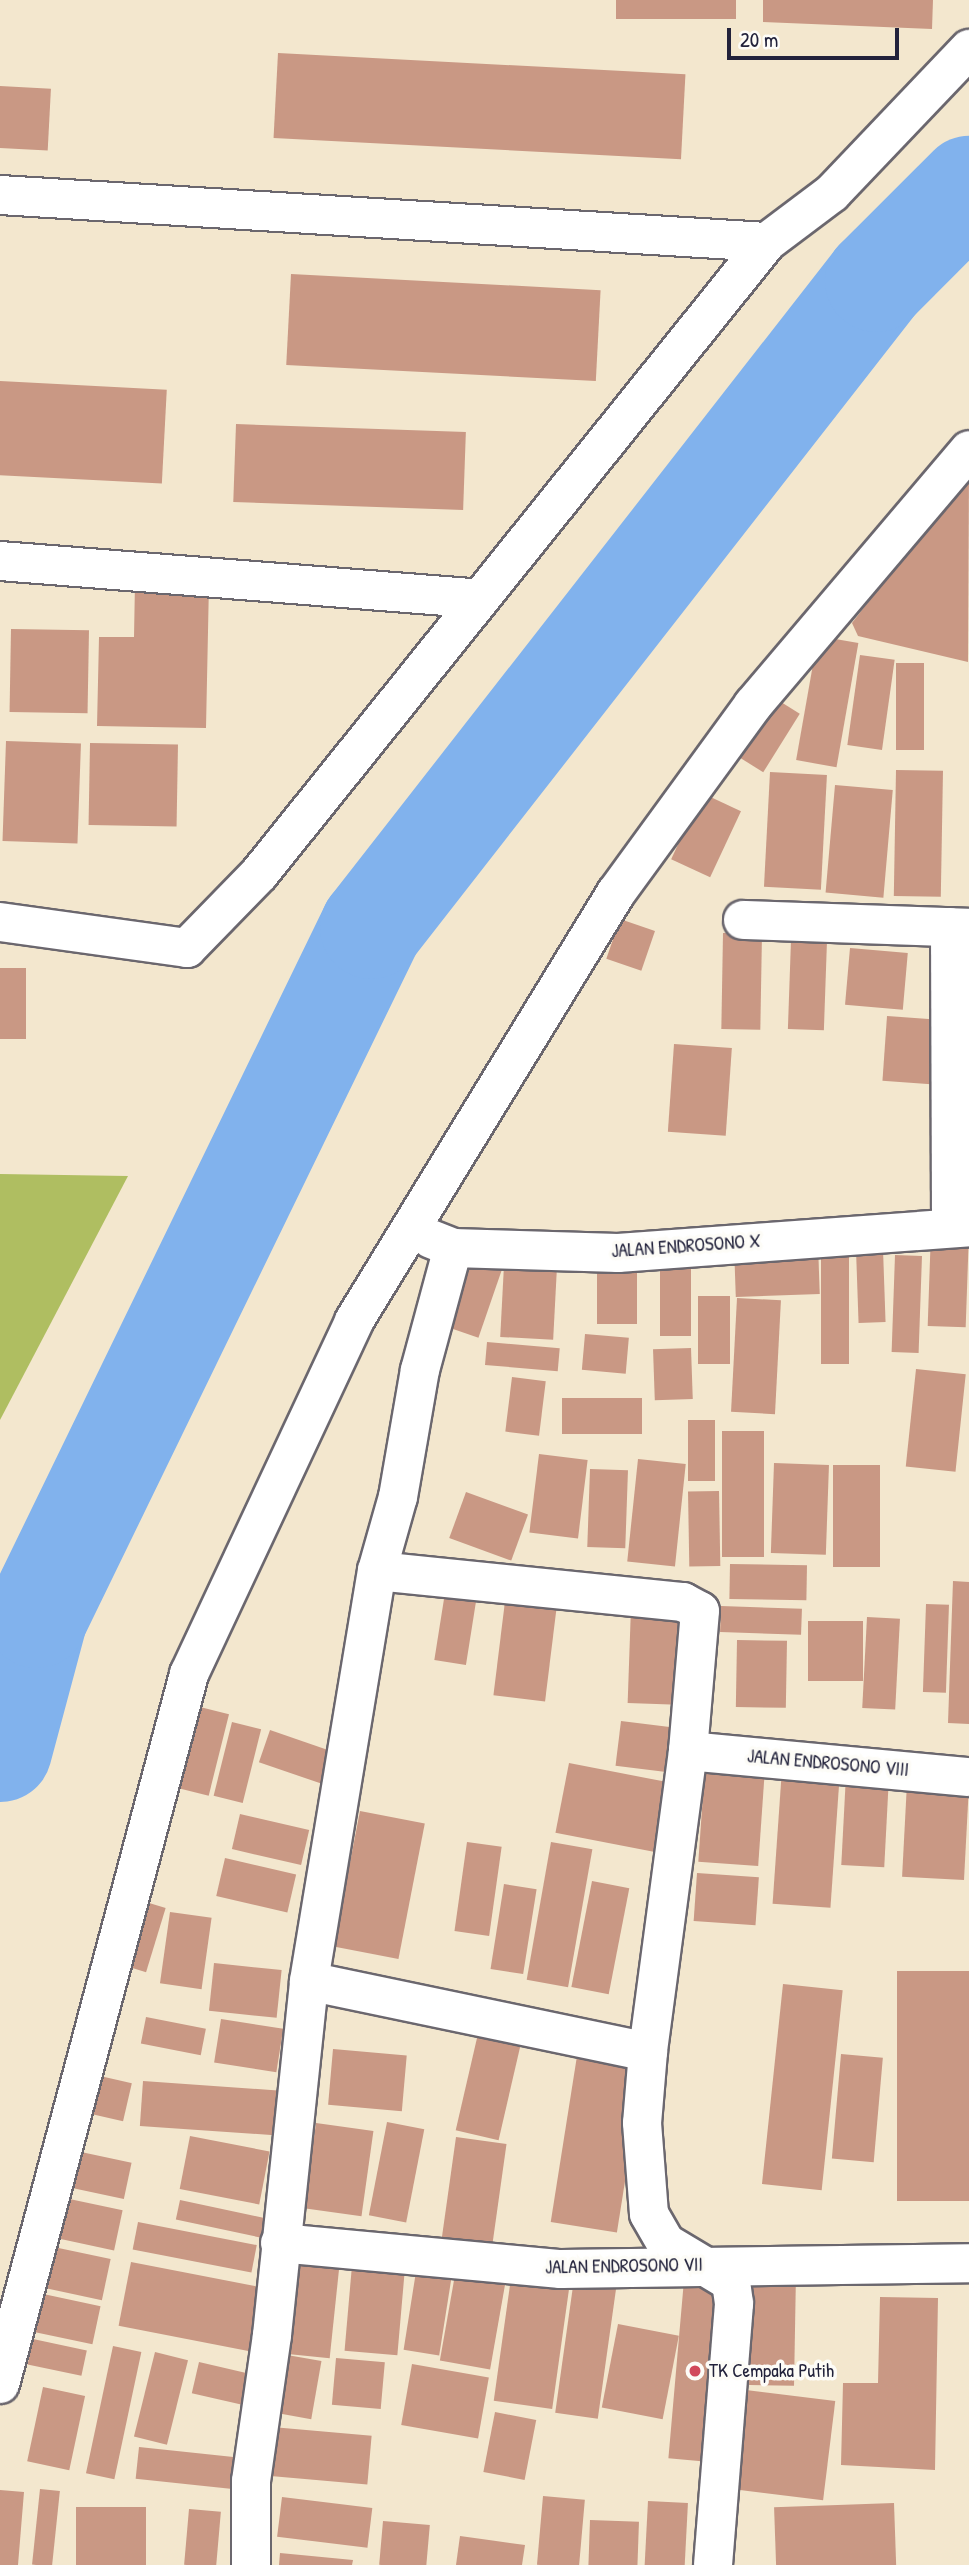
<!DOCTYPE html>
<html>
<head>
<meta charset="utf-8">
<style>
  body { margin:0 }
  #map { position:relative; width:969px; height:2565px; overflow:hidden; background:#f3e7ce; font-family:"Patrick Hand",sans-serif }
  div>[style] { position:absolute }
  .green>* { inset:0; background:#afbe61 }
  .river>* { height:103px; margin:-51.5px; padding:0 51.5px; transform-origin:51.5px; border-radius:51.5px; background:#81b2ed }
  .building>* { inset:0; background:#c99884; transform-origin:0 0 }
  .roads { filter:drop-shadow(2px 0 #6b676e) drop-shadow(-2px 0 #6b676e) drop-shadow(0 2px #6b676e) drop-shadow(0 -2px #6b676e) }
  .minor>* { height:38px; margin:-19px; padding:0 19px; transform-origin:19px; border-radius:19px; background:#fff }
  .dots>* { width:19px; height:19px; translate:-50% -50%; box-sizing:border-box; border:4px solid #fdfcf7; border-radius:50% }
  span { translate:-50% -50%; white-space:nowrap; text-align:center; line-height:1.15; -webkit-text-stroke:7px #fdfcf7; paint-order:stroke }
  .street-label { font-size:19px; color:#22223b }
  .poi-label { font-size:19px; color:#22223b }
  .left { translate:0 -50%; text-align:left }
  .scale { position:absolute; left:727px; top:28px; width:172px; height:32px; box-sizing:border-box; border:4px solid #22223b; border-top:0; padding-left:9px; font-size:21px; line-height:24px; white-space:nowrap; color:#22223b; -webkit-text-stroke:5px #fdfcf7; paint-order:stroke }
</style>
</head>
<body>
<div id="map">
  <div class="green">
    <div style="clip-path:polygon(0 1174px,128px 1176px,0 1420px)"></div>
  </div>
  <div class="river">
    <div style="left:0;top:1750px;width:139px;rotate:-75deg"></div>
    <div style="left:36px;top:1616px;width:766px;rotate:-64.07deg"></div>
    <div style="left:371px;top:927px;width:821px;rotate:-52.03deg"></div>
    <div style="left:876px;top:280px;width:132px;rotate:-45deg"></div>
  </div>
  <div class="building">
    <div style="left:616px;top:0;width:120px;height:19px"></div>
    <div style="clip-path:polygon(763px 0,933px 0,932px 29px,763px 22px)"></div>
    <div style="left:278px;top:53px;width:408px;height:85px;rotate:3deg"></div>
    <div style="left:0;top:86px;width:51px;height:62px;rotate:3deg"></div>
    <div style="left:291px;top:274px;width:310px;height:91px;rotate:3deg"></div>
    <div style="left:0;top:381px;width:167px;height:94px;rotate:3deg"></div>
    <div style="left:236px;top:424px;width:230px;height:78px;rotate:2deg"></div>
    <div style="clip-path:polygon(969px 471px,968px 662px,858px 636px,852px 623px)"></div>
    <div style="clip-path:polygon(135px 582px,209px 583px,206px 728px,97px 726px,99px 637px,134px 637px)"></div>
    <div style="left:11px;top:629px;width:78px;height:83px;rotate:1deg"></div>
    <div style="left:818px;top:636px;width:41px;height:126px;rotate:10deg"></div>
    <div style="left:860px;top:655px;width:35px;height:91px;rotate:8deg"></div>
    <div style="left:896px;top:663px;width:28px;height:87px"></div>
    <div style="left:765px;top:692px;width:41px;height:69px;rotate:32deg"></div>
    <div style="left:6px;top:741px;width:75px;height:100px;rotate:2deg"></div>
    <div style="left:90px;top:743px;width:88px;height:82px;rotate:1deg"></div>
    <div style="left:896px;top:770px;width:47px;height:126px;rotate:1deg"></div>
    <div style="left:770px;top:772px;width:57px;height:115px;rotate:3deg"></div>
    <div style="left:835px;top:785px;width:58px;height:108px;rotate:5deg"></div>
    <div style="left:702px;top:793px;width:43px;height:73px;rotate:25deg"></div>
    <div style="left:620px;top:919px;width:37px;height:42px;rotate:19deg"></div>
    <div style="left:723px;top:933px;width:39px;height:96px;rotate:1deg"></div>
    <div style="left:791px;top:940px;width:36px;height:89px;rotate:2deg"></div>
    <div style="left:850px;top:948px;width:58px;height:57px;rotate:5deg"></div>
    <div style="left:0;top:968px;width:26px;height:71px"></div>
    <div style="left:887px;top:1016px;width:52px;height:65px;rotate:4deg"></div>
    <div style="left:674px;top:1044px;width:58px;height:88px;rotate:4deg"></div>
    <div style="left:931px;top:1231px;width:38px;height:95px;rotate:2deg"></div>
    <div style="left:818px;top:1244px;width:50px;height:84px;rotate:88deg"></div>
    <div style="left:883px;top:1249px;width:73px;height:27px;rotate:88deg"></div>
    <div style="left:460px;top:1250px;width:46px;height:77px;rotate:19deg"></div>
    <div style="left:821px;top:1251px;width:28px;height:113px"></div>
    <div style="left:895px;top:1255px;width:27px;height:97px;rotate:2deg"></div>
    <div style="left:597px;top:1257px;width:40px;height:67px"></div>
    <div style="left:660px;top:1257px;width:31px;height:79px"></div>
    <div style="left:504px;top:1265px;width:53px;height:72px;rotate:3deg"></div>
    <div style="left:698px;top:1296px;width:32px;height:68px"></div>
    <div style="left:737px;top:1298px;width:44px;height:114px;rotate:3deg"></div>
    <div style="left:585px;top:1334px;width:44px;height:36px;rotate:5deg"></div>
    <div style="left:487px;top:1342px;width:73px;height:23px;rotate:5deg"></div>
    <div style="left:691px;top:1348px;width:51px;height:38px;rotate:88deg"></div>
    <div style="left:916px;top:1369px;width:50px;height:98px;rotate:6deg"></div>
    <div style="left:512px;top:1377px;width:34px;height:55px;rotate:7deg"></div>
    <div style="left:642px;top:1398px;width:36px;height:80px;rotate:90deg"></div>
    <div style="left:688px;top:1420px;width:27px;height:61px"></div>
    <div style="left:722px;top:1431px;width:42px;height:126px"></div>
    <div style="left:539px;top:1454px;width:49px;height:79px;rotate:7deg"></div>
    <div style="left:638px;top:1459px;width:48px;height:103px;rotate:6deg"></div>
    <div style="left:774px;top:1463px;width:55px;height:90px;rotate:2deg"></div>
    <div style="left:833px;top:1465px;width:47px;height:102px"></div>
    <div style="left:590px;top:1469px;width:38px;height:78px;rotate:2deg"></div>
    <div style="left:719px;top:1491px;width:75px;height:31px;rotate:89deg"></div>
    <div style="left:466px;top:1492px;width:66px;height:49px;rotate:20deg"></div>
    <div style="left:730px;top:1564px;width:77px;height:35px;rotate:1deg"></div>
    <div style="left:447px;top:1580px;width:32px;height:81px;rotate:9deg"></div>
    <div style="clip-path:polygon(953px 1581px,969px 1582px,969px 1724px,948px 1723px)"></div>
    <div style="left:506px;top:1593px;width:52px;height:103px;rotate:7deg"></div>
    <div style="left:926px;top:1604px;width:23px;height:88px;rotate:2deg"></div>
    <div style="left:721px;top:1606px;width:81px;height:26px;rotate:2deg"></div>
    <div style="left:631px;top:1607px;width:50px;height:96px;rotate:2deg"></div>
    <div style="left:867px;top:1617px;width:33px;height:91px;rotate:3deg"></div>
    <div style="left:808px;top:1621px;width:55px;height:60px"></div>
    <div style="left:737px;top:1640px;width:50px;height:67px;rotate:1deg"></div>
    <div style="left:196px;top:1706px;width:34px;height:84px;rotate:14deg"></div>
    <div style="left:621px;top:1721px;width:51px;height:45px;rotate:7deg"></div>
    <div style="left:232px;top:1722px;width:30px;height:76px;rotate:14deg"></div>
    <div style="left:270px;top:1730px;width:75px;height:34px;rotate:19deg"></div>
    <div style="left:569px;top:1763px;width:100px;height:71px;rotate:11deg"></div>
    <div style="left:705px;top:1766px;width:60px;height:96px;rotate:4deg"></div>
    <div style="left:782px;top:1769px;width:58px;height:135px;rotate:4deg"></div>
    <div style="left:846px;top:1775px;width:43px;height:90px;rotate:3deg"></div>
    <div style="left:907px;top:1783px;width:62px;height:94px;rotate:3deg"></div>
    <div style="left:360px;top:1811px;width:66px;height:138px;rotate:11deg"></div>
    <div style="left:240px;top:1814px;width:71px;height:36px;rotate:13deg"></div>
    <div style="left:467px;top:1842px;width:35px;height:90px;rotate:8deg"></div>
    <div style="left:551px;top:1842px;width:42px;height:140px;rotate:10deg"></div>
    <div style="left:225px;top:1858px;width:73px;height:39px;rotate:13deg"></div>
    <div style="left:697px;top:1873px;width:62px;height:48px;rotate:4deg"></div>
    <div style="left:592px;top:1881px;width:38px;height:108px;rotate:11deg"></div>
    <div style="left:504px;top:1884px;width:33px;height:86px;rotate:9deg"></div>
    <div style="left:136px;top:1899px;width:31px;height:67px;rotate:17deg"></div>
    <div style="left:170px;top:1912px;width:42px;height:72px;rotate:8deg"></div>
    <div style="left:214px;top:1963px;width:68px;height:48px;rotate:6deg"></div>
    <div style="left:969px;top:1971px;width:230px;height:72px;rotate:90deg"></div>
    <div style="left:783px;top:1984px;width:60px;height:201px;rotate:6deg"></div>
    <div style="left:146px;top:2017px;width:61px;height:27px;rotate:11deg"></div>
    <div style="left:221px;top:2019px;width:63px;height:44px;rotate:9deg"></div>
    <div style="left:480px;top:2025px;width:44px;height:108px;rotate:13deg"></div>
    <div style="left:333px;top:2049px;width:74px;height:56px;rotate:5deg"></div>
    <div style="left:841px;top:2054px;width:42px;height:105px;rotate:5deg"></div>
    <div style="left:577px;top:2056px;width:67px;height:168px;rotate:9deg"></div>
    <div style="left:87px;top:2073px;width:46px;height:39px;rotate:13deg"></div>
    <div style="left:143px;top:2081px;width:135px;height:45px;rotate:4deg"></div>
    <div style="left:387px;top:2122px;width:38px;height:95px;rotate:11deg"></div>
    <div style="left:316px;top:2123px;width:58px;height:86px;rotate:8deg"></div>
    <div style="left:190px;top:2136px;width:81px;height:54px;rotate:11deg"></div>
    <div style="left:456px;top:2137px;width:51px;height:106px;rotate:8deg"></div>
    <div style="left:67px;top:2149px;width:66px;height:37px;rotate:12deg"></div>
    <div style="left:60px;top:2197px;width:64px;height:41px;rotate:12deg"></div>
    <div style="left:180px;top:2200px;width:91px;height:20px;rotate:12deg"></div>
    <div style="left:138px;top:2222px;width:121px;height:28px;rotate:11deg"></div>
    <div style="left:49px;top:2246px;width:63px;height:42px;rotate:12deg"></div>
    <div style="left:294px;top:2248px;width:47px;height:106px;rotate:6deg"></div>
    <div style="left:353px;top:2254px;width:53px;height:97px;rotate:5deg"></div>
    <div style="left:418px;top:2259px;width:36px;height:92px;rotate:9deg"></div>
    <div style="left:131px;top:2262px;width:141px;height:65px;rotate:11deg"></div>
    <div style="left:456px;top:2269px;width:51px;height:93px;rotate:10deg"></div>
    <div style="left:751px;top:2272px;width:45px;height:113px;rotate:1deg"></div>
    <div style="left:511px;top:2278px;width:59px;height:124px;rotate:8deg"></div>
    <div style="left:574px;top:2279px;width:43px;height:135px;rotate:8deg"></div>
    <div style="left:684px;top:2280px;width:36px;height:179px;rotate:5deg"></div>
    <div style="left:34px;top:2292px;width:68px;height:39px;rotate:12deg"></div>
    <div style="clip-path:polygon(880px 2297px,938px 2298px,935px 2470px,841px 2465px,843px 2383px,878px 2383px)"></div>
    <div style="left:618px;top:2324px;width:62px;height:85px;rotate:11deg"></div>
    <div style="left:33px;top:2339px;width:55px;height:26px;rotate:12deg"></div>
    <div style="left:113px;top:2346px;width:29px;height:130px;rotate:12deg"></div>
    <div style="left:155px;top:2352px;width:34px;height:87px;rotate:14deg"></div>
    <div style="left:287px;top:2355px;width:35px;height:59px;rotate:10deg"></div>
    <div style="left:336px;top:2358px;width:49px;height:47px;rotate:5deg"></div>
    <div style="left:199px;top:2362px;width:54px;height:32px;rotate:13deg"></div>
    <div style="left:412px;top:2364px;width:78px;height:62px;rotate:10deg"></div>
    <div style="left:43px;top:2387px;width:43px;height:76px;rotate:12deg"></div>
    <div style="left:738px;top:2389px;width:98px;height:100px;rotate:7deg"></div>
    <div style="left:495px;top:2412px;width:42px;height:61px;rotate:11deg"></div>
    <div style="left:272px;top:2427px;width:100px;height:49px;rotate:5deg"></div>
    <div style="left:139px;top:2447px;width:95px;height:32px;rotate:6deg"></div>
    <div style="left:40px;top:2489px;width:20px;height:76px;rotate:6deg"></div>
    <div style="clip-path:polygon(0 2490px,24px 2492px,18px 2565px,0 2565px)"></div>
    <div style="left:543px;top:2496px;width:42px;height:69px;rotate:5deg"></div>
    <div style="left:282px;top:2497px;width:91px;height:40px;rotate:7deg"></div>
    <div style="left:648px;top:2501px;width:40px;height:64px;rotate:3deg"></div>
    <div style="left:894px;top:2503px;width:62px;height:120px;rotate:88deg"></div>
    <div style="left:146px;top:2507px;width:58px;height:70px;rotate:90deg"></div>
    <div style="left:189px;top:2509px;width:32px;height:56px;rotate:5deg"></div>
    <div style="left:590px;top:2520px;width:49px;height:45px;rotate:2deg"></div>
    <div style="left:383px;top:2521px;width:47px;height:44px;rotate:5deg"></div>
    <div style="clip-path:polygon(460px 2536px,525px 2545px,522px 2565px,456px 2565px)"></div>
    <div style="clip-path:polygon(280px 2553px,353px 2560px,352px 2565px,279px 2565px)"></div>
  </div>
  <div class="roads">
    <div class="minor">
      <div style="left:0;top:195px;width:768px;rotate:3.51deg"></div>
      <div style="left:0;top:561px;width:481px;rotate:4.5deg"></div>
      <div style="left:743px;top:920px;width:226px;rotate:2deg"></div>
      <div style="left:0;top:922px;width:189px;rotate:7.9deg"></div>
      <div style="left:187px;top:948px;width:103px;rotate:-45.8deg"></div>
      <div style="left:259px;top:874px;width:811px;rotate:-51.21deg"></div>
      <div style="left:767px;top:242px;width:81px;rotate:-37deg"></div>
      <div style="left:832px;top:193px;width:199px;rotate:-46.4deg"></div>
      <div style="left:950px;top:927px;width:301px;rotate:89.8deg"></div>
      <div style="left:431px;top:1239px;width:24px;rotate:22deg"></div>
      <div style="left:453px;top:1248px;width:165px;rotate:1.7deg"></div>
      <div style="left:618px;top:1253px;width:352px;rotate:-4.2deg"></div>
      <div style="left:377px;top:1571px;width:308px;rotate:5.8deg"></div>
      <div style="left:683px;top:1602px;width:19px;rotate:28deg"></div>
      <div style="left:700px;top:1611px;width:141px;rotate:94.9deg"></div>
      <div style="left:688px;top:1751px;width:304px;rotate:97.6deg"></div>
      <div style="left:648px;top:2052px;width:346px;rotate:-168.2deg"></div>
      <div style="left:309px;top:1981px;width:416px;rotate:-80.6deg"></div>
      <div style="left:377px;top:1571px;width:77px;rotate:-74.2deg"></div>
      <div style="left:398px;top:1497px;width:129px;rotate:-80.2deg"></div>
      <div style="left:420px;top:1370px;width:126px;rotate:-74.9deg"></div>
      <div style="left:688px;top:1751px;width:282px;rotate:5.3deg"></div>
      <div style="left:648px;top:2052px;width:71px;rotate:94.8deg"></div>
      <div style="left:642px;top:2123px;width:91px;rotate:85.6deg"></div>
      <div style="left:649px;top:2214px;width:34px;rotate:60deg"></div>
      <div style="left:666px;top:2243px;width:76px;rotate:31deg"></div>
      <div style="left:731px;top:2282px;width:22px;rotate:82deg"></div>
      <div style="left:734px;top:2304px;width:262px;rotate:94.6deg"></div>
      <div style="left:280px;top:2243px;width:282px;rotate:5.3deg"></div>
      <div style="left:561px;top:2269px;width:408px;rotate:-0.8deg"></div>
      <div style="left:0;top:2384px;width:735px;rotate:-75.09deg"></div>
      <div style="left:189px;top:1674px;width:390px;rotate:-64.9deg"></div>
      <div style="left:354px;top:1321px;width:502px;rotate:-58.53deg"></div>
      <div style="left:616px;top:893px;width:233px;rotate:-53.9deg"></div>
      <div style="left:753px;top:705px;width:334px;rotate:-49.7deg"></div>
      <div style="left:251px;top:2565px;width:84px;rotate:-90deg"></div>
      <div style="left:251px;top:2481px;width:148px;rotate:-81.8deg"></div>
      <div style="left:272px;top:2335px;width:356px;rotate:-84deg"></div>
    </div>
  </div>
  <div class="dots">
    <div style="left:695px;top:2371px;background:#d1495b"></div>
  </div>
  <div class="street-label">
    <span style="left:686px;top:1246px;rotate:-4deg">JALAN ENDROSONO X</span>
    <span style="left:828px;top:1763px;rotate:5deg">JALAN ENDROSONO VIII</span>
    <span style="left:624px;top:2266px;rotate:-1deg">JALAN ENDROSONO VII</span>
  </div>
  <div class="poi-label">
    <span class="left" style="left:709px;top:2371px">TK Cempaka Putih</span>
  </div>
  <div class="scale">20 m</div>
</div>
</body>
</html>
